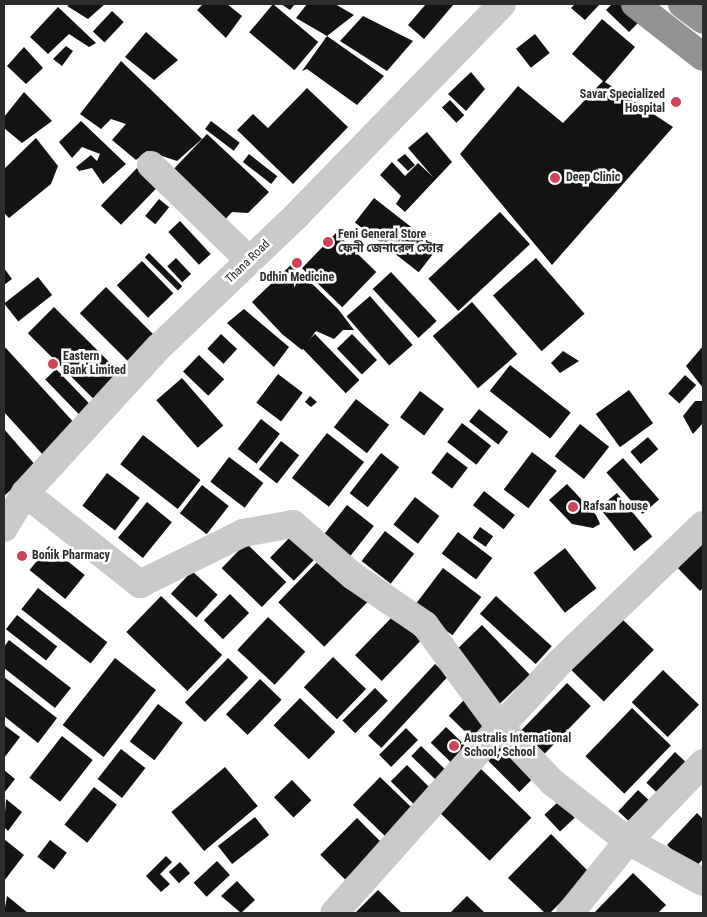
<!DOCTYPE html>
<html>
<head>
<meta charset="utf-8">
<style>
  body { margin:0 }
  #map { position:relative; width:707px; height:917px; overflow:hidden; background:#fff; font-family:"Roboto Condensed","Noto Sans Bengali",sans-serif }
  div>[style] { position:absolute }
  .building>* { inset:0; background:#131313; transform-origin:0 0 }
  .minor>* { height:28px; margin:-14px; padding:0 14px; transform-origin:14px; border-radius:14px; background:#c9c9c9 }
  .highway>* { height:28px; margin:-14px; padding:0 14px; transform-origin:14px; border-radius:14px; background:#939393 }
  .dots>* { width:14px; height:14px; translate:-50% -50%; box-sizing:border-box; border:2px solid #fff; border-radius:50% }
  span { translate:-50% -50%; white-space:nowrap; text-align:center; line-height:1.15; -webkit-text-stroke:5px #fff; paint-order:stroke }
  .poi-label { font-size:12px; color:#2c2c2c; font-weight:700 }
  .right { translate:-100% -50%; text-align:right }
  .left { translate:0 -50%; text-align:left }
  .street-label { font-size:12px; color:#2c2c2c }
  .frame { position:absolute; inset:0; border:5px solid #2c2c2c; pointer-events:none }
</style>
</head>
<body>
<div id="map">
  <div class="building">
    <div style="clip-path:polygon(71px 4px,105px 4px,88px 19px,67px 6px)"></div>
    <div style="clip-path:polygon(203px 4px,227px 4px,242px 16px,226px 38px,197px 10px)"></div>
    <div style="left:273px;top:4px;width:59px;height:37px;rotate:40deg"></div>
    <div style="clip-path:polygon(281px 4px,295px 4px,290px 10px)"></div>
    <div style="clip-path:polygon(307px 4px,335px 4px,354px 15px,327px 36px,296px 18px)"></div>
    <div style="clip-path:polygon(426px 4px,454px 4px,424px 39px,408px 25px)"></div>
    <div style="clip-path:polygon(575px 4px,600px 4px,585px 20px,571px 8px)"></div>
    <div style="clip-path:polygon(612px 4px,638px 4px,648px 13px,629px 32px,606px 10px)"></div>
    <div style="clip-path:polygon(58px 7px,96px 43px,89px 47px,69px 34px,48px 54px,30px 37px)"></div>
    <div style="left:112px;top:11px;width:16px;height:28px;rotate:43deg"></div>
    <div style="clip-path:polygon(363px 16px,413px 41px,387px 71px,340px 41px)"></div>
    <div style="clip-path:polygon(602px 19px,635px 47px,605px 82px,673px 127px,552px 265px,460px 154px,518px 86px,563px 123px,603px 81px,572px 54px)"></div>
    <div style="clip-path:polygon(146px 32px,178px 60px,154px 80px,125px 57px)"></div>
    <div style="left:535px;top:34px;width:24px;height:24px;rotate:52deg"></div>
    <div style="clip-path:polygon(327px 36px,384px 76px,357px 105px,307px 69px,302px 71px)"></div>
    <div style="clip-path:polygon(66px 46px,73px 51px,62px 66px,53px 59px)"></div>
    <div style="clip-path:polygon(24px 47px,43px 68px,26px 84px,7px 66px)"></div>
    <div style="clip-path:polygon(121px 61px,202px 139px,177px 161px,147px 151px,136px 160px,112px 140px,126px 124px,111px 119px,101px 129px,80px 114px)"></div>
    <div style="clip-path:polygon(471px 72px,485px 89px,466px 111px,448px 94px)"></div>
    <div style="clip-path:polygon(307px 88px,348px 127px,293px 184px,237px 130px,253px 114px,268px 128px)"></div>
    <div style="clip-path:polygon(24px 92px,52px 121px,22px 143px,4px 128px,4px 117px)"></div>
    <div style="left:450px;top:100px;width:21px;height:11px;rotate:47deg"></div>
    <div style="clip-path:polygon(81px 121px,126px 164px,103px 184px,92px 168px,79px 171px,76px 167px,91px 155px,97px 161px,100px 154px,82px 147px,72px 158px,59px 142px)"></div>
    <div style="left:211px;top:121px;width:36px;height:10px;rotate:37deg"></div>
    <div style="clip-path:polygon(427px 132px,452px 162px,405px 212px,396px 204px,401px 196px,380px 175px,392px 162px,405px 176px,418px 163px,433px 177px,408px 148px)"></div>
    <div style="clip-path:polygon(207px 134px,269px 192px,248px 213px,232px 212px,221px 224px,168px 175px)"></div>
    <div style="clip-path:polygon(36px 138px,58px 166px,51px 184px,9px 218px,4px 213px,4px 169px)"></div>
    <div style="left:249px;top:154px;width:36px;height:10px;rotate:38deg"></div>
    <div style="clip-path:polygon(405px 154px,415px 165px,408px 171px,397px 160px)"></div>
    <div style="left:137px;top:168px;width:28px;height:52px;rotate:44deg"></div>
    <div style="left:374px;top:198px;width:81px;height:31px;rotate:38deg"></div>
    <div style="left:159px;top:199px;width:13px;height:22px;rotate:39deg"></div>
    <div style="left:500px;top:212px;width:44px;height:98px;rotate:47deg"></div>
    <div style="left:180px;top:221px;width:45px;height:16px;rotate:47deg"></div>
    <div style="left:336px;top:233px;width:56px;height:49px;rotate:44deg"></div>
    <div style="left:149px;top:253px;width:47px;height:6px;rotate:45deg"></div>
    <div style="left:176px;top:258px;width:22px;height:12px;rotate:47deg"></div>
    <div style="left:536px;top:258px;width:74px;height:57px;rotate:49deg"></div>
    <div style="left:142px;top:261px;width:45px;height:35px;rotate:46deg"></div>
    <div style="clip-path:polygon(292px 264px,338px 309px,354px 330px,343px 330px,334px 339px,316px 331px,302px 350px,282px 334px,252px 302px)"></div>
    <div style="clip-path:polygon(4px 268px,12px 279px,4px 285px)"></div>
    <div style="left:391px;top:272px;width:67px;height:25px;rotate:47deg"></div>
    <div style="left:38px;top:277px;width:23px;height:43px;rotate:52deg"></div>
    <div style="left:106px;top:287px;width:71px;height:37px;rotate:45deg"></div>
    <div style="left:370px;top:296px;width:65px;height:31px;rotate:49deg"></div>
    <div style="left:472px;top:302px;width:69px;height:52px;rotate:49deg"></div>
    <div style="left:54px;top:307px;width:97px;height:37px;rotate:45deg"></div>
    <div style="clip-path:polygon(244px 309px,289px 347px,274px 367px,227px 323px)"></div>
    <div style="left:221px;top:334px;width:22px;height:20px;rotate:43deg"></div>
    <div style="left:315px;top:334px;width:64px;height:19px;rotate:46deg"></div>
    <div style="left:352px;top:334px;width:36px;height:21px;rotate:46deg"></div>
    <div style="clip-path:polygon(4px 346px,77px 426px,44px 456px,4px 412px)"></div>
    <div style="clip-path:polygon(703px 346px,703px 388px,686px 366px)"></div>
    <div style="clip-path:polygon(563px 351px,579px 361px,560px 373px,551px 363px)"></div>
    <div style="left:199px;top:355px;width:35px;height:23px;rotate:44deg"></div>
    <div style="left:510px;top:365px;width:77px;height:33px;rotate:38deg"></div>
    <div style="left:56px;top:369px;width:53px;height:15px;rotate:46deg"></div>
    <div style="left:278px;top:374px;width:31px;height:36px;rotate:37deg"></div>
    <div style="left:685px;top:375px;width:15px;height:25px;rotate:42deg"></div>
    <div style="left:182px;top:378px;width:63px;height:34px;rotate:49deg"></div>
    <div style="left:629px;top:390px;width:41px;height:41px;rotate:54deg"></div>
    <div style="left:420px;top:391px;width:30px;height:33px;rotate:37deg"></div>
    <div style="clip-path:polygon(310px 396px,317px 402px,311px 407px,305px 402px)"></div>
    <div style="left:356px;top:399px;width:42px;height:36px;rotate:38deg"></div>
    <div style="clip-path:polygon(695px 401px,703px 401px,703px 423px,693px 434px,683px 416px)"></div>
    <div style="left:479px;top:409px;width:37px;height:16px;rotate:38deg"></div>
    <div style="left:261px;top:419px;width:24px;height:38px;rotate:38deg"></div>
    <div style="left:462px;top:423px;width:37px;height:24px;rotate:38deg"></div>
    <div style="left:580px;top:424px;width:37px;height:41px;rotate:38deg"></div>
    <div style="clip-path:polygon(4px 429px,37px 467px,4px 496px)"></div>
    <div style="left:327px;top:433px;width:47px;height:57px;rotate:38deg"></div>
    <div style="left:143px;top:435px;width:73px;height:37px;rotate:38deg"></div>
    <div style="left:648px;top:437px;width:16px;height:23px;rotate:50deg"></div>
    <div style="left:281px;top:441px;width:23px;height:36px;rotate:38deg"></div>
    <div style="left:447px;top:452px;width:26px;height:26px;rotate:37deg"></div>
    <div style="left:532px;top:452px;width:31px;height:47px;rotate:37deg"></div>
    <div style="left:381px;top:453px;width:23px;height:51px;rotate:38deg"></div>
    <div style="left:229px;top:457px;width:43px;height:31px;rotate:37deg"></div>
    <div style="left:623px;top:458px;width:55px;height:22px;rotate:49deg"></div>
    <div style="left:107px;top:473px;width:41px;height:41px;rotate:37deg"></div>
    <div style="clip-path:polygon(567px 484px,596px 515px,600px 524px,593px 528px,572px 524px,549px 500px)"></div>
    <div style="left:202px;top:485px;width:34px;height:36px;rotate:38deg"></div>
    <div style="left:484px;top:491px;width:39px;height:18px;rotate:38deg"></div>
    <div style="left:617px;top:493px;width:56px;height:23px;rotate:51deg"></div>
    <div style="left:415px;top:497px;width:31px;height:35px;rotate:38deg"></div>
    <div style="left:147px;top:502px;width:32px;height:46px;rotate:39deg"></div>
    <div style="left:347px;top:505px;width:34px;height:40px;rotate:38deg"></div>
    <div style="left:480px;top:527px;width:16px;height:13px;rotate:35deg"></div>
    <div style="left:385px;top:531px;width:37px;height:38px;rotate:38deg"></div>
    <div style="left:458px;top:532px;width:43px;height:27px;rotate:37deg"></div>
    <div style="clip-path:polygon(703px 533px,703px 588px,700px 591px,673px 563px)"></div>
    <div style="left:293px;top:534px;width:33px;height:33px;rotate:44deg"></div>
    <div style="left:246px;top:543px;width:56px;height:35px;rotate:44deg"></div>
    <div style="left:49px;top:546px;width:46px;height:31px;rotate:39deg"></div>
    <div style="left:565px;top:548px;width:51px;height:40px;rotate:52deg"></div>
    <div style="left:322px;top:557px;width:64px;height:63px;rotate:44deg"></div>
    <div style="left:443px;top:568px;width:48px;height:48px;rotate:37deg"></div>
    <div style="left:192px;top:571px;width:35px;height:31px;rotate:43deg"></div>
    <div style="left:38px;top:588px;width:88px;height:27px;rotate:38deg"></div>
    <div style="left:230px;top:594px;width:27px;height:37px;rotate:45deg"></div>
    <div style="left:161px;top:596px;width:85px;height:50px;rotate:44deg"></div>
    <div style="left:496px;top:596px;width:75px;height:24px;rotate:42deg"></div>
    <div style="left:17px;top:615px;width:51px;height:18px;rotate:38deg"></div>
    <div style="left:394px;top:615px;width:37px;height:56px;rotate:44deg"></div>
    <div style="left:268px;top:617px;width:51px;height:45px;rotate:43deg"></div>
    <div style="left:620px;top:617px;width:47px;height:72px;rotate:44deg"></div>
    <div style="left:482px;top:625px;width:69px;height:42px;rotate:46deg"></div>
    <div style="clip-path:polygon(9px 640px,71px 688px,55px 708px,4px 668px,4px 647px)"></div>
    <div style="left:333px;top:657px;width:46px;height:42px;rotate:44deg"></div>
    <div style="left:115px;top:658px;width:52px;height:85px;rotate:38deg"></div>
    <div style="left:228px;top:658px;width:28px;height:62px;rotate:44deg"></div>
    <div style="left:435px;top:664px;width:18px;height:98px;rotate:43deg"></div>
    <div style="left:663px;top:670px;width:50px;height:45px;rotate:44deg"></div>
    <div style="clip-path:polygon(4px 677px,57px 718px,38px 743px,4px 716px)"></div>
    <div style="left:260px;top:679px;width:30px;height:49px;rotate:44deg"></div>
    <div style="left:567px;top:683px;width:33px;height:66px;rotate:44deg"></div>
    <div style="left:375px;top:688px;width:18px;height:46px;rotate:45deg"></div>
    <div style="left:300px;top:698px;width:49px;height:38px;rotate:44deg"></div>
    <div style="left:464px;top:700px;width:39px;height:22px;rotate:44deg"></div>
    <div style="left:158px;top:704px;width:31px;height:47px;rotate:37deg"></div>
    <div style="left:632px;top:708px;width:54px;height:67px;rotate:44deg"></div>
    <div style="clip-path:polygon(4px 725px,20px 737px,4px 758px)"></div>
    <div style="left:446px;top:727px;width:40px;height:22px;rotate:44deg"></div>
    <div style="left:406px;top:728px;width:17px;height:38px;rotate:45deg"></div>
    <div style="left:62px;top:736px;width:39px;height:53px;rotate:38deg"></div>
    <div style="left:501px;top:741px;width:49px;height:23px;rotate:45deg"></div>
    <div style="left:421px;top:746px;width:37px;height:14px;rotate:44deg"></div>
    <div style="left:121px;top:749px;width:31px;height:38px;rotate:38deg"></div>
    <div style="left:675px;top:752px;width:21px;height:42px;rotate:43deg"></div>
    <div style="left:407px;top:765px;width:33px;height:23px;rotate:45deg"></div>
    <div style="left:225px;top:767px;width:51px;height:70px;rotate:50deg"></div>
    <div style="left:481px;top:769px;width:70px;height:60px;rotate:44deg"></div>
    <div style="clip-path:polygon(4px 770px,15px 779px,4px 793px)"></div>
    <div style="left:380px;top:777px;width:50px;height:39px;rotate:44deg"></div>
    <div style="left:292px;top:780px;width:28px;height:25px;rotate:46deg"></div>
    <div style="left:94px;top:787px;width:29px;height:48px;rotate:38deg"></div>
    <div style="left:638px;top:790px;width:19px;height:29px;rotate:43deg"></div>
    <div style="clip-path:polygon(6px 799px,22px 812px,8px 831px,4px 827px)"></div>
    <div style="left:559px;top:801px;width:23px;height:20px;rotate:47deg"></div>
    <div style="clip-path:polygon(697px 813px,703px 819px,703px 859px,693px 870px,667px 845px)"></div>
    <div style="left:255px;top:817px;width:23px;height:47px;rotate:52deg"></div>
    <div style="left:357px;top:818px;width:35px;height:52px;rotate:45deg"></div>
    <div style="clip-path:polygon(551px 834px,590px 873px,550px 913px,545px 913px,508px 878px)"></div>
    <div style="clip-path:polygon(4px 839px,24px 855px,4px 881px)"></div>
    <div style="left:50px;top:840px;width:21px;height:21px;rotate:37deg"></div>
    <div style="clip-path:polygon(166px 856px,172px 862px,160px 874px,170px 884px,161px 892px,146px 876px)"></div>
    <div style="left:217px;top:861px;width:19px;height:32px;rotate:47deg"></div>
    <div style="left:180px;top:862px;width:15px;height:15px;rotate:48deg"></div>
    <div style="clip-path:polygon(633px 873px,666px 905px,658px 913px,594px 913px)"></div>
    <div style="clip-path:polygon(237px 881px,255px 900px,241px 913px,221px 896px)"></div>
    <div style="clip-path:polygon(378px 890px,402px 913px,355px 913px)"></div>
    <div style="clip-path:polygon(7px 896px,28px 913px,4px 913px)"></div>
    <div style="clip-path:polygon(467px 896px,485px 913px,450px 913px)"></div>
  </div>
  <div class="minor">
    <div style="left:151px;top:165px;width:136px;rotate:44.1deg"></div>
    <div style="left:25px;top:493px;width:147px;rotate:38.4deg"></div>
    <div style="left:140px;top:584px;width:115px;rotate:-26.3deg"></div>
    <div style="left:243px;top:533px;width:51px;rotate:-10.2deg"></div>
    <div style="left:293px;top:524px;width:79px;rotate:40.9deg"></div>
    <div style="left:353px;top:576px;width:87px;rotate:34.2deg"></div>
    <div style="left:425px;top:625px;width:127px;rotate:53.7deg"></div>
    <div style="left:500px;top:727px;width:249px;rotate:131.7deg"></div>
    <div style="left:4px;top:528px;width:41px;rotate:-59deg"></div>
    <div style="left:25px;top:493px;width:198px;rotate:-47.5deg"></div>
    <div style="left:159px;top:347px;width:191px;rotate:-43.7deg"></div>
    <div style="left:297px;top:215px;width:294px;rotate:-45.8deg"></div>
    <div style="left:703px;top:763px;width:108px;rotate:133.9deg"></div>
    <div style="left:628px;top:841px;width:85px;rotate:28.7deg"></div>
    <div style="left:570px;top:913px;width:92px;rotate:-51.1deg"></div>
    <div style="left:628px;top:841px;width:96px;rotate:-142.2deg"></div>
    <div style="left:552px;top:782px;width:76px;rotate:-133.4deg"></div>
    <div style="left:500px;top:727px;width:88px;rotate:-47.3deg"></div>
    <div style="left:560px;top:662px;width:198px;rotate:-43.8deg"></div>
  </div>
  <div class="highway">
    <div style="left:635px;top:4px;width:86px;rotate:37.9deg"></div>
    <div style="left:682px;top:4px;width:26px;rotate:37deg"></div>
  </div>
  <div class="dots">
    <div style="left:676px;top:102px;background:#d04259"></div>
    <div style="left:555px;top:178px;background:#d04259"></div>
    <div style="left:328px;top:242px;background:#d04259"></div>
    <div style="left:297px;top:263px;background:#d04259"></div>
    <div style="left:53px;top:364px;background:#d04259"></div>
    <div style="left:573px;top:507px;background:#d04259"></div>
    <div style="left:22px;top:556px;background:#d04259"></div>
    <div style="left:454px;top:746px;background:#d04259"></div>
  </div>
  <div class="poi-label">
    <span class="right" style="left:665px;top:102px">Savar Specialized<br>Hospital</span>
    <span class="left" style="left:566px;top:178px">Deep Clinic</span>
    <span class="left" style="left:338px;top:242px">Feni General Store<br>ফেনী জেনারেল স্টোর</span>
    <span style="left:297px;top:278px">Ddhin Medicine</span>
    <span class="left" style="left:63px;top:364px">Eastern<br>Bank Limited</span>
    <span class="left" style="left:583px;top:507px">Rafsan house</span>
    <span class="left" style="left:32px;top:556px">Bonik Pharmacy</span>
    <span class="left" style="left:464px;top:746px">Australis International<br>School, School</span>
  </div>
  <div class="street-label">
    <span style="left:248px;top:262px;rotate:-44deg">Thana Road</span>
  </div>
  <div class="frame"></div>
</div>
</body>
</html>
